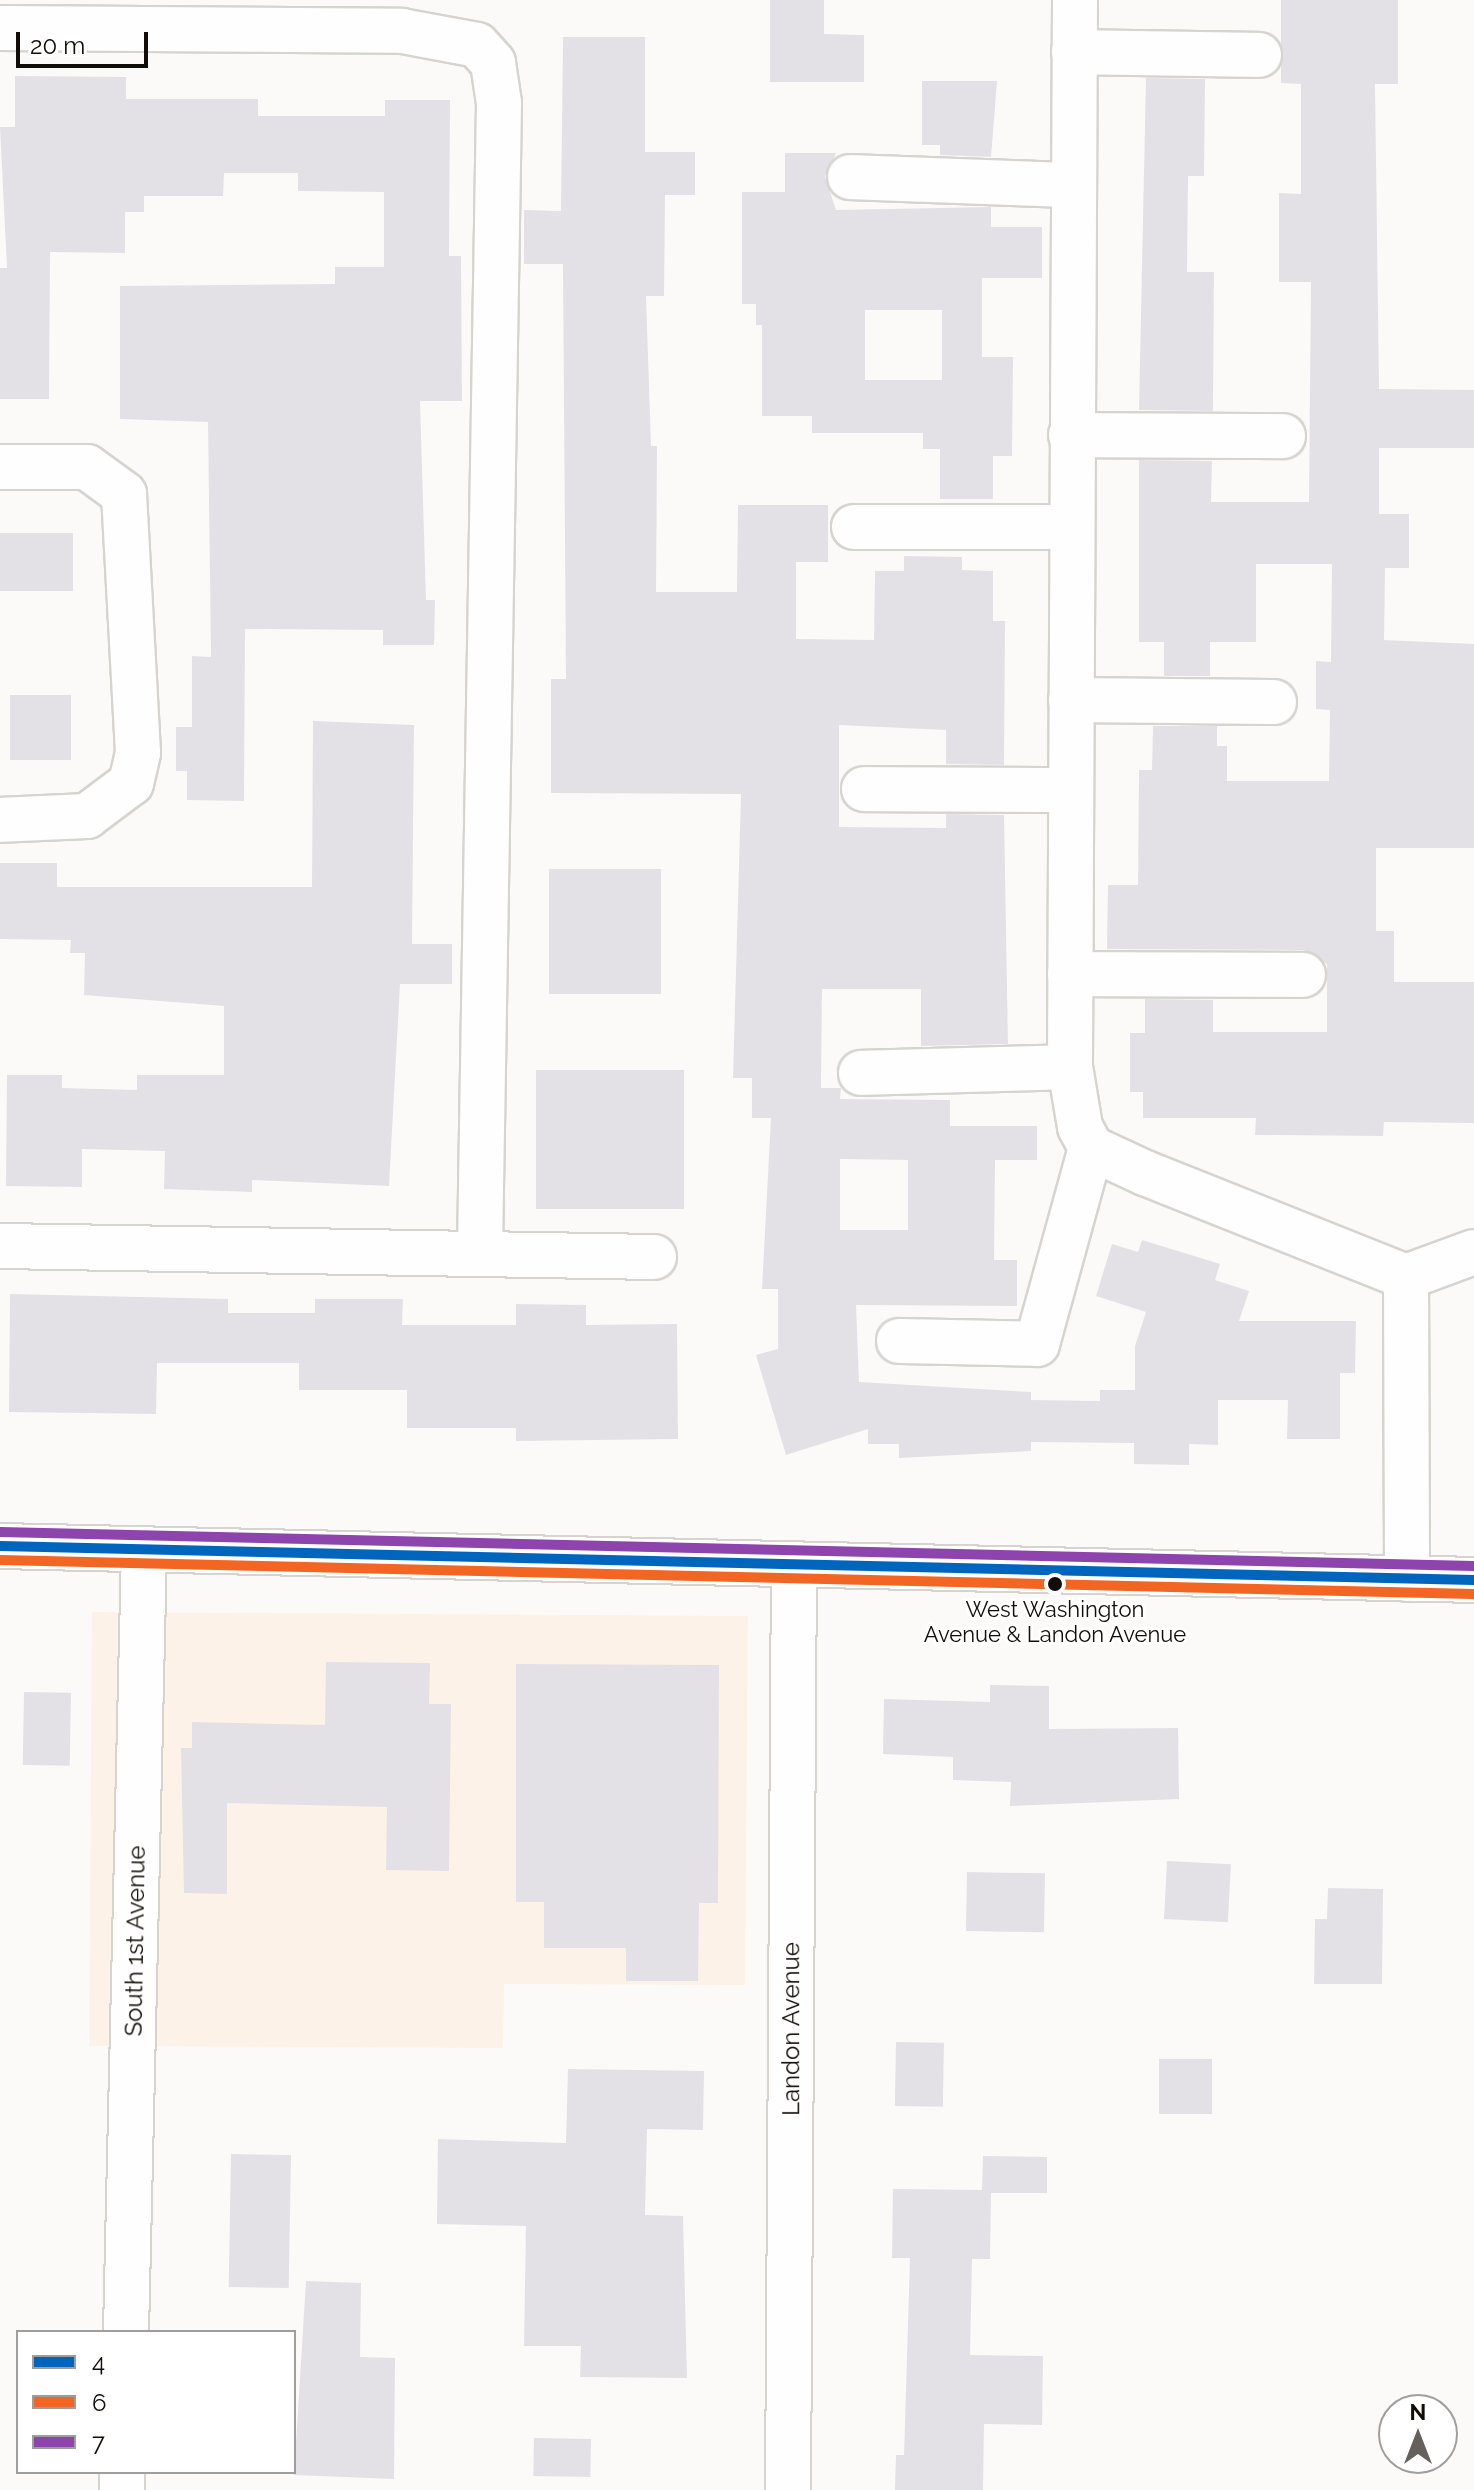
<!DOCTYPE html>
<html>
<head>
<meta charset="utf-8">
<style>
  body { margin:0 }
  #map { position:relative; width:1474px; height:2490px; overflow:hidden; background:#fcfaf8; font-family:Raleway,sans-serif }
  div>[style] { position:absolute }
  .built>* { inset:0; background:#fdf2e8 }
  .building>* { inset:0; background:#e3e1e6; transform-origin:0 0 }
  .roads { filter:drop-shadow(2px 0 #d7d4d0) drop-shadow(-2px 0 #d7d4d0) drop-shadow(0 2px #d7d4d0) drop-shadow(0 -2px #d7d4d0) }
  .minor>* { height:44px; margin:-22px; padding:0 22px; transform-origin:22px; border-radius:22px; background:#fffefe }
  .major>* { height:44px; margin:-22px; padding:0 22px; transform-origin:22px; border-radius:22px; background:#fffefe }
  .bus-1>* { height:10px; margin:-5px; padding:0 5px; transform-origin:5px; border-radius:5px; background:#0065bd }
  .bus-2>* { height:10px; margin:-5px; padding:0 5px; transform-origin:5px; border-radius:5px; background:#f26522 }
  .bus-3>* { height:10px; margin:-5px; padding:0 5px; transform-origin:5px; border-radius:5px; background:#8e44ad }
  .dots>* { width:22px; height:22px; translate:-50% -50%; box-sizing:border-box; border:4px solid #fff; border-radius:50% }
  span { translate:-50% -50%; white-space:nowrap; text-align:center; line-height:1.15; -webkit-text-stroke:6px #fff; paint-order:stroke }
  .bus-label { font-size:22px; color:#120d08 }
  .street-label { font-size:24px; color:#120d08 }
  .legend { position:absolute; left:16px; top:2330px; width:280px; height:144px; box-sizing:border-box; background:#fff; border:2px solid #a09e9c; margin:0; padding:10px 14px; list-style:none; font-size:24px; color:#120d08 }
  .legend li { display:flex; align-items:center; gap:16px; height:40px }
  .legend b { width:40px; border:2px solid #a09e9c }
  .north { position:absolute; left:1378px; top:2394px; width:80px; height:80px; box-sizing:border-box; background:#fff; border:2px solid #a09e9c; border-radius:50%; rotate:0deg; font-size:22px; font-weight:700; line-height:32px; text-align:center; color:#120d08 }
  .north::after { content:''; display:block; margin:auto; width:28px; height:36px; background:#64605c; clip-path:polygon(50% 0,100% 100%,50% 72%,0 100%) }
  .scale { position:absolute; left:16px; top:32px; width:132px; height:36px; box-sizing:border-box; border:4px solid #120d08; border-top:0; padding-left:10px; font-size:24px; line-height:28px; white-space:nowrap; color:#120d08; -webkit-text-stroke:6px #fff; paint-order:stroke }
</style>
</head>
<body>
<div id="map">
  <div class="built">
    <div style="clip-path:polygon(92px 1612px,748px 1616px,745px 1985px,504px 1984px,503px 2048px,89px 2046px)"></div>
  </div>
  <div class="building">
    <div style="clip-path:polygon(770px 0,824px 0,824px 34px,864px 35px,864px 82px,770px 82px)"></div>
    <div style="clip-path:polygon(1281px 0,1398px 0,1398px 84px,1375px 84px,1379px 389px,1474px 390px,1474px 448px,1379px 448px,1379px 514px,1409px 514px,1409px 568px,1385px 568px,1384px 640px,1474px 644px,1474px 848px,1376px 848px,1376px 931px,1394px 931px,1394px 982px,1474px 982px,1474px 1123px,1384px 1122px,1383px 1136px,1255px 1135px,1256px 1118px,1143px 1118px,1143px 1092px,1130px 1092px,1130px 1033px,1145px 1033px,1145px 999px,1213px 1000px,1213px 1032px,1327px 1032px,1327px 964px,1303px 950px,1107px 949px,1108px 885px,1138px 885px,1139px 770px,1152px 770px,1153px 726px,1217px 726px,1217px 746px,1227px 746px,1227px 781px,1329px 781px,1330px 710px,1316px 709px,1316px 661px,1331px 662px,1332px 564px,1256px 564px,1256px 642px,1210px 642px,1210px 676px,1164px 676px,1164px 642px,1139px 642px,1139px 460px,1212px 461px,1211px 502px,1309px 502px,1311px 282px,1279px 282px,1279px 193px,1301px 194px,1301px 84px,1281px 83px)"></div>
    <div style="clip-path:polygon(evenodd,563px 37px,645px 37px,645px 152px,695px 152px,695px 195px,665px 195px,664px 296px,646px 296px,651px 446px,657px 446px,656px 592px,737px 592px,738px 505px,828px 505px,828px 562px,796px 562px,796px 639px,874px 640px,875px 571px,904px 571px,904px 556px,962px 557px,962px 570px,993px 571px,993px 621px,1005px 621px,1004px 765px,946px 764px,946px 730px,839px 725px,839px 827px,946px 828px,946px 814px,1004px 815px,1008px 1044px,921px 1046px,921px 989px,822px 989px,821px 1088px,841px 1088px,840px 1099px,950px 1100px,950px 1126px,1037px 1126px,1037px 1160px,995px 1160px,994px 1260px,1017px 1260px,1017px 1306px,856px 1305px,859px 1382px,1031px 1392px,1031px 1400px,1100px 1401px,1100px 1390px,1135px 1390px,1135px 1346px,1146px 1312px,1096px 1296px,1112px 1244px,1138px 1252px,1142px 1240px,1220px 1264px,1215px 1280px,1249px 1291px,1239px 1321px,1356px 1321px,1355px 1373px,1340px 1373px,1340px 1439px,1287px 1439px,1288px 1400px,1218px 1400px,1218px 1445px,1189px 1444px,1189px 1465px,1134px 1464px,1134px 1443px,1031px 1442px,1031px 1451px,899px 1458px,899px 1444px,868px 1444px,868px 1429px,786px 1455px,756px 1355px,778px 1349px,778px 1289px,762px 1289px,771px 1118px,752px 1118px,752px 1078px,733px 1078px,741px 794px,551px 793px,551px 679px,566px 679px,563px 264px,524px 264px,524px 210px,561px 211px,563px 37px,840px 1159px,908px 1160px,908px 1230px,840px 1230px,840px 1159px)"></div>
    <div style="clip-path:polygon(15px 76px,126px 77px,126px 99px,258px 99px,258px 116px,385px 116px,385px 100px,450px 100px,449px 256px,461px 256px,462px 401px,420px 401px,426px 600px,435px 600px,434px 645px,383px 645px,383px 630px,245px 629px,244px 801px,187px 800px,187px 771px,176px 771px,176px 727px,192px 727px,192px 656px,211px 657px,208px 422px,120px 419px,120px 286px,335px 284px,335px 267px,384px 267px,384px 192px,298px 191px,298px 173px,224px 173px,223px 196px,144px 196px,144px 212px,125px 212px,125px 253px,50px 252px,49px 399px,0 399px,0 268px,7px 268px,0 127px,15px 127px)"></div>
    <div style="clip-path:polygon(1146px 78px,1205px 79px,1204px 176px,1188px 176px,1187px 272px,1214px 272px,1213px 411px,1139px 410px)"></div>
    <div style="clip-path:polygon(922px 81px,997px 81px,991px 157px,940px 155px,940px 145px,922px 145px)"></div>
    <div style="clip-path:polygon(evenodd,785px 153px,836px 153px,825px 177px,836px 210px,991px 207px,991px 227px,1042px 227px,1042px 278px,982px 278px,982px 357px,1013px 357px,1012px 456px,993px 456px,993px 499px,940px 499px,940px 449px,923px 449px,923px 433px,812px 433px,812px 416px,762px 416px,762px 325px,756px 325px,756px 304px,742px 304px,742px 192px,785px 192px,785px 153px,865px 310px,942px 310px,942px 380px,865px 380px,865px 310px)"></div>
    <div style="left:0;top:533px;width:73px;height:58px"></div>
    <div style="left:10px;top:695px;width:61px;height:65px"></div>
    <div style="clip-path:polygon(313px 721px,414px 725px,412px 944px,452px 944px,452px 984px,400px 984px,389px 1186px,252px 1180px,252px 1192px,164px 1189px,165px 1151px,82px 1149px,82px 1187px,6px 1186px,7px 1075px,62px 1075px,62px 1088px,137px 1090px,137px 1075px,224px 1075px,224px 1006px,84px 995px,85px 953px,70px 953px,71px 940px,0 939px,0 863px,57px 863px,57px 887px,312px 887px)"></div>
    <div style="left:549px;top:869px;width:112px;height:125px"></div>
    <div style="left:684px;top:1070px;width:139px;height:148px;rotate:90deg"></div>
    <div style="clip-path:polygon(10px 1294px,228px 1299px,228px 1313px,315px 1313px,315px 1299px,403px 1299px,402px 1325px,516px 1325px,516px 1304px,586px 1305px,586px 1325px,677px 1324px,678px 1439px,516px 1441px,516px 1428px,407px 1428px,407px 1390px,299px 1390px,299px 1363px,157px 1363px,156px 1414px,9px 1412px)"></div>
    <div style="clip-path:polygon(326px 1662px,430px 1663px,429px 1704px,451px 1704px,449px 1871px,386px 1870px,387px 1807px,227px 1803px,227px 1894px,184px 1893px,181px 1748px,192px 1748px,192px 1722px,325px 1725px)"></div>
    <div style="clip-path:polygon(516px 1664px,719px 1665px,718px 1903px,699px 1903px,698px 1981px,626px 1981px,626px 1948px,544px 1948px,544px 1902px,516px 1902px)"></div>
    <div style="clip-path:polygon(990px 1685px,1049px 1686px,1049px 1729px,1178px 1728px,1179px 1799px,1010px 1806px,1011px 1782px,953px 1780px,953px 1757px,883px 1754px,884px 1699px,990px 1702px)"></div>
    <div style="left:24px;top:1692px;width:47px;height:73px;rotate:1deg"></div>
    <div style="left:1167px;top:1861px;width:64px;height:58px;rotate:3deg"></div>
    <div style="left:967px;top:1872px;width:78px;height:59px;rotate:1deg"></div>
    <div style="clip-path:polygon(1328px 1888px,1383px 1889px,1382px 1984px,1314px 1984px,1315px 1919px,1327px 1919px)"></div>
    <div style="left:896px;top:2042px;width:48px;height:64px;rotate:1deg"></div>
    <div style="left:1159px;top:2059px;width:53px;height:55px"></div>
    <div style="clip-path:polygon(568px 2069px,704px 2071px,703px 2130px,647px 2129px,645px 2215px,683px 2216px,687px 2378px,580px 2377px,581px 2346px,524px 2346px,526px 2226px,437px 2224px,438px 2139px,566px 2143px)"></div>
    <div style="left:231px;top:2154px;width:60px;height:133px;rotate:1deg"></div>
    <div style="clip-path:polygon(983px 2156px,1047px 2157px,1047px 2193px,991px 2193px,990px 2259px,972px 2259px,970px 2355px,1043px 2356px,1042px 2425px,984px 2424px,983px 2490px,895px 2490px,896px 2455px,904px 2455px,910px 2258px,892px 2258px,893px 2189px,982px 2190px)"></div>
    <div style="clip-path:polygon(306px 2281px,361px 2283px,360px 2357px,395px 2358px,394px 2479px,294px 2475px)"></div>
    <div style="left:534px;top:2438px;width:57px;height:38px;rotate:1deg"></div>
  </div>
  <div class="roads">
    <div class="minor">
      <div style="left:1075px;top:0;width:1067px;rotate:90.27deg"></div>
      <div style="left:1070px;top:1067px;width:61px;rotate:80.5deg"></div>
      <div style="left:1080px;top:1127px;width:24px;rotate:62deg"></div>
      <div style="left:1091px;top:1148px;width:60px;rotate:24.8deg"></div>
      <div style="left:1145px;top:1173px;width:281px;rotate:21.7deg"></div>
      <div style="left:1406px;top:1277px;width:72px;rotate:-20.2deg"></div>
      <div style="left:0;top:28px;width:402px;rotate:0.4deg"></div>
      <div style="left:402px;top:31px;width:76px;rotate:10.6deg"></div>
      <div style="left:477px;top:45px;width:24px;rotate:48deg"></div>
      <div style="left:493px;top:63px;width:40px;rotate:81.5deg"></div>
      <div style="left:499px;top:103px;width:1151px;rotate:90.95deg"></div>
      <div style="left:1074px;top:52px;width:185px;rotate:0.9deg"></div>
      <div style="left:850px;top:177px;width:222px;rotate:2.1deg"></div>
      <div style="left:1071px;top:435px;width:212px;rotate:0.3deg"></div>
      <div style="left:0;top:467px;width:87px"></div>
      <div style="left:87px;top:467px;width:46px;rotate:36.1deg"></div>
      <div style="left:124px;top:494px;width:259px;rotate:86.9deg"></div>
      <div style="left:138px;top:753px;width:31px;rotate:103deg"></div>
      <div style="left:131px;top:783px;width:55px;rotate:143.1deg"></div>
      <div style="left:87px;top:816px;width:87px;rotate:177.4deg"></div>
      <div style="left:854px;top:527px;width:217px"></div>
      <div style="left:1071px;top:700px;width:203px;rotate:0.6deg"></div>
      <div style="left:864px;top:789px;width:206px;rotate:0.3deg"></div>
      <div style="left:1070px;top:974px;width:233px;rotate:0.2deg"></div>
      <div style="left:861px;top:1073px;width:209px;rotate:-1.6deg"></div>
      <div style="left:0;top:1246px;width:654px;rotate:0.96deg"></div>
      <div style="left:1406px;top:1277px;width:302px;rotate:89.8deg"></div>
      <div style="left:899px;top:1341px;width:138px;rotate:1.2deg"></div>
      <div style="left:1037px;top:1344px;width:203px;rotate:-74.6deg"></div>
      <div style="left:126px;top:2332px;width:783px;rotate:-88.68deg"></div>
      <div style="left:122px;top:2490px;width:18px;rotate:-90deg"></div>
      <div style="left:788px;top:2490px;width:923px;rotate:-89.63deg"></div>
    </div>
    <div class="major">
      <div style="left:0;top:1546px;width:1474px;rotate:1.32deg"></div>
    </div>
  </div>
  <div class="bus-1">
    <div style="left:0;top:1546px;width:1474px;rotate:1.32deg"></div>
  </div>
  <div class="bus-2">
    <div style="left:0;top:1560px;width:1474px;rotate:1.32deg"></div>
  </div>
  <div class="bus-3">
    <div style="left:0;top:1532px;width:1474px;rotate:1.32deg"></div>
  </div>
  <div class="dots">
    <div style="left:1055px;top:1584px;background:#120d08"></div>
  </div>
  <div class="bus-label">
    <span style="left:1055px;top:1622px">West Washington<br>Avenue &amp; Landon Avenue</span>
  </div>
  <div class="street-label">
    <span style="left:135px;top:1941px;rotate:-89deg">South 1st Avenue</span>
    <span style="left:791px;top:2029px;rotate:-90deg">Landon Avenue</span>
  </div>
  <ul class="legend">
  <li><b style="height:10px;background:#0065bd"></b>4</li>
  <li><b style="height:10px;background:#f26522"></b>6</li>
  <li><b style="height:10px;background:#8e44ad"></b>7</li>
  </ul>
  <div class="north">N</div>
  <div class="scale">20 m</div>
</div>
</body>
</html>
